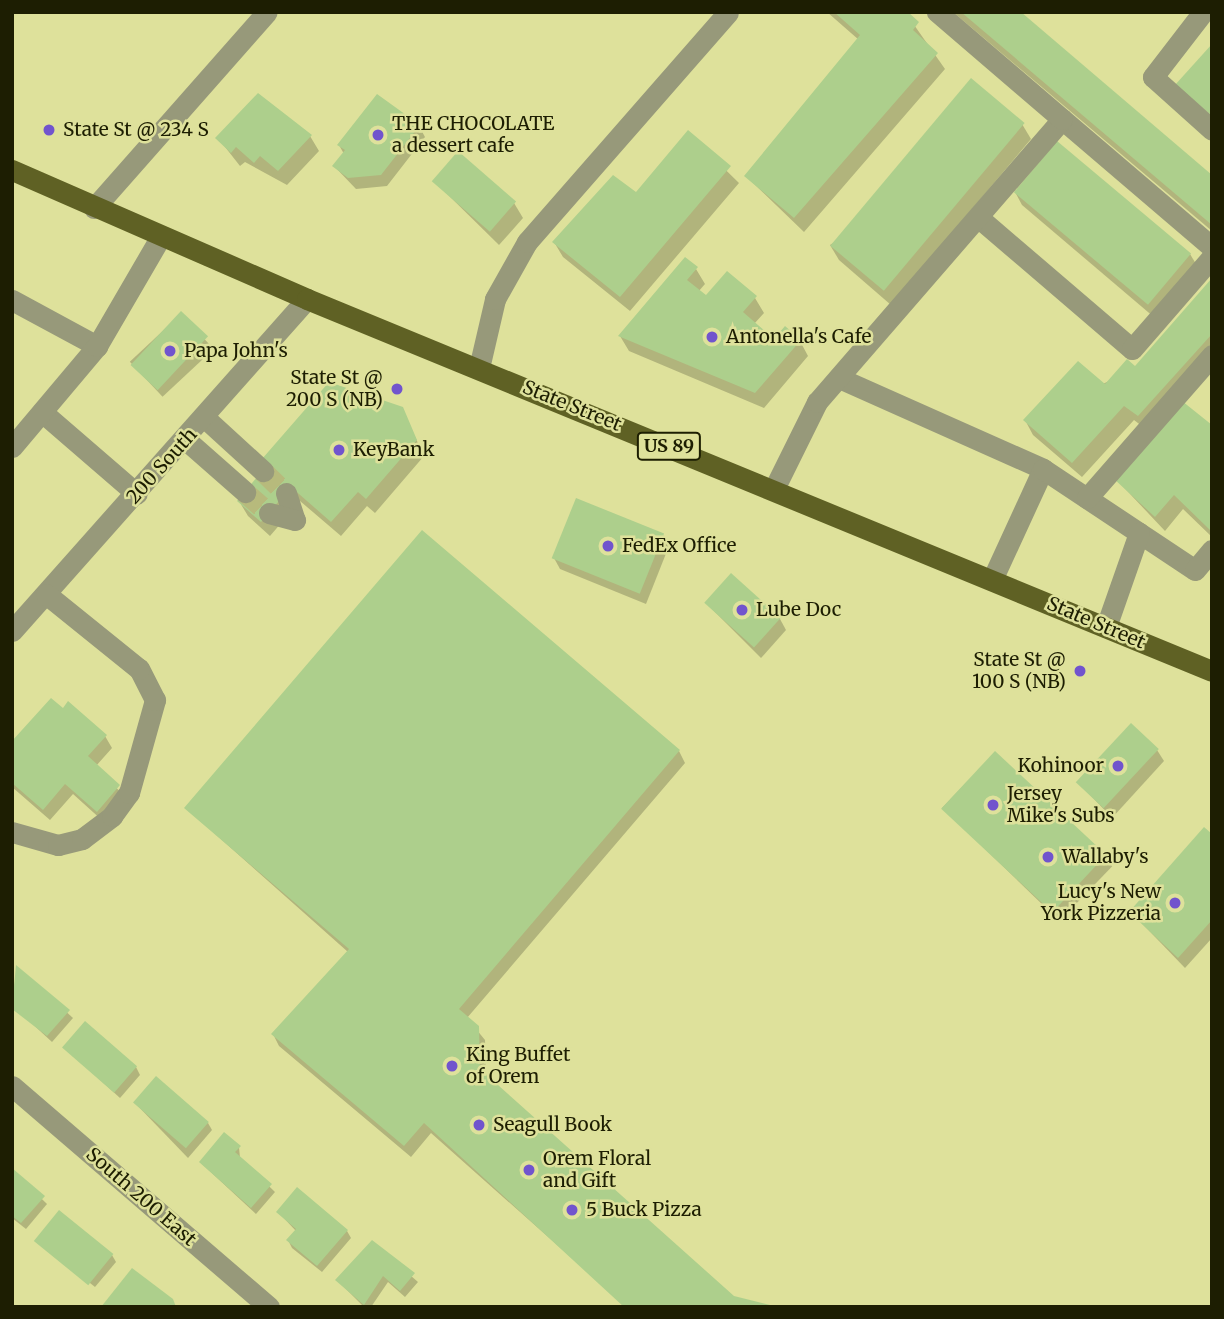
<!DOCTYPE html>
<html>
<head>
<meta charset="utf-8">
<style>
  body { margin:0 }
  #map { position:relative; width:1224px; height:1319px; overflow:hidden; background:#dee19b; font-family:Merriweather,serif }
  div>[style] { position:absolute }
  .shadow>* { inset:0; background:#0003; transform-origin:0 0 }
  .building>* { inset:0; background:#adcf8c; transform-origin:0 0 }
  .minor-tunnel>* { height:21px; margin-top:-10.5px; transform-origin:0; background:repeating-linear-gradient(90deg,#b7ba7c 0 21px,transparent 0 31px) }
  .minor>* { height:21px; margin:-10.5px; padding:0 10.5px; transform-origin:10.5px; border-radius:10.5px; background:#97997a }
  .major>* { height:21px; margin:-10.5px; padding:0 10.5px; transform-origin:10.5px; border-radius:10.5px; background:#5f6124 }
  .dots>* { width:19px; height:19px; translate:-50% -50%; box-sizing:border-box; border:4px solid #dee19b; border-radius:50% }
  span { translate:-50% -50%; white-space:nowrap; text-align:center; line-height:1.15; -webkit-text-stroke:5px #dee19b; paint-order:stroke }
  .shield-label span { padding:2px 5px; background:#dee19b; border:2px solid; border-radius:5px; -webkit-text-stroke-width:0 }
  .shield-label { font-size:18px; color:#1d1e02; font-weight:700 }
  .poi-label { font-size:19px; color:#1d1e02 }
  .left { translate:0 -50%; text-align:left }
  .right { translate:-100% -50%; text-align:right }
  .street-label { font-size:19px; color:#1d1e02 }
  .frame { position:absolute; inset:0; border:14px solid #1d1e02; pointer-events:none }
</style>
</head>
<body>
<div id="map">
  <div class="shadow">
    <div style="clip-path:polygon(827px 12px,905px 12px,945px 69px,804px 232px,746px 176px,859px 40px)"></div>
    <div style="clip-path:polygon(953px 12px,1018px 12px,1212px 177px,1212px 231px)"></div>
    <div style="clip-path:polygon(1022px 124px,1031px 139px,891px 305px,839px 260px,830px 245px)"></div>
    <div style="clip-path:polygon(419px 126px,425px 137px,387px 186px,356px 189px,334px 166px,344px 154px,339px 145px)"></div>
    <div style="clip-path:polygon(688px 133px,739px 183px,630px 311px,563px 257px,554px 242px,636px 194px)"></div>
    <div style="clip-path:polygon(310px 136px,319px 151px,287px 185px,245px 162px,240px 166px,218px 138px)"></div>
    <div style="clip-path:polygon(433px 180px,514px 203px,523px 218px,499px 245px)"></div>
    <div style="clip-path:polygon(1014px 190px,1190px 254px,1199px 269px,1155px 318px,1022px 205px)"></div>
    <div style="clip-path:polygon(696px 269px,705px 284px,698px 292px,706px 298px,755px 298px,764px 313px,754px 324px,774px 341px,800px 341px,808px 356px,764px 408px,629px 351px,620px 336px)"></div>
    <div style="clip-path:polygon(1212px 281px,1212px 358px,1147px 430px,1134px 420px,1082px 477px,1033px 435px,1025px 420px,1135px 369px)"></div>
    <div style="left:181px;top:314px;width:48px;height:70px;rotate:47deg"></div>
    <div style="clip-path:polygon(402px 409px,424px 456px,375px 513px,367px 506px,341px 536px,300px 501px,270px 536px,248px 516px,239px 501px)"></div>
    <div style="clip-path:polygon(1212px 427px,1212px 537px,1183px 509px,1165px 531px,1115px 478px)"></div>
    <div style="clip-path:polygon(663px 535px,669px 546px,646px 604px,560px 569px,554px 558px)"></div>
    <div style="clip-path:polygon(706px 603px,780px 619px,786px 630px,761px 658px)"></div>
    <div style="clip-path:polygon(105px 736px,112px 748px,96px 766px,125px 797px,104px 822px,73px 794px,50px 820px,12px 787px,12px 744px)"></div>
    <div style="clip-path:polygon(1157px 750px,1164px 761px,1112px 818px,1079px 783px)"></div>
    <div style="clip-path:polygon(679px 751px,685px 763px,467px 1018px,485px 1040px,486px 1077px,627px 1307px,431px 1133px,411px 1157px,279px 1046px,273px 1034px,348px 952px,186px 808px)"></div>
    <div style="left:995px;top:753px;width:163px;height:76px;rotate:44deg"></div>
    <div style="clip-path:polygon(1212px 836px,1212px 938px,1185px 968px,1131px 912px)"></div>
    <div style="clip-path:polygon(17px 967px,73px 1018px,52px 1042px,12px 1005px)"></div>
    <div style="clip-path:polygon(64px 1047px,136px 1067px,140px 1075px,120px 1098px)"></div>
    <div style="clip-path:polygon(135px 1103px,208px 1123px,212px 1130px,188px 1158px)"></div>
    <div style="clip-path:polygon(239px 1147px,240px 1158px,275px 1192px,256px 1214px,201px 1163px)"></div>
    <div style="clip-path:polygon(12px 1170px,47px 1204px,26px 1229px,12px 1218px)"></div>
    <div style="clip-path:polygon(278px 1212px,347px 1231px,351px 1238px,322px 1272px,292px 1248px,288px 1240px,296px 1231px)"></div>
    <div style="clip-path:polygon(36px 1240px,112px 1255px,116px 1262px,95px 1287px)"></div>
    <div style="clip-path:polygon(372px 1242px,418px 1282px,405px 1297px,388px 1282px,371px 1307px,364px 1307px,337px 1280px)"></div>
  </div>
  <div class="building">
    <div style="clip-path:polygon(834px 12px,908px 12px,919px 22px,913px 30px,938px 53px,794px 218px,744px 176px,860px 35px)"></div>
    <div style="clip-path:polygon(961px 12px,1021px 12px,1212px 175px,1212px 225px)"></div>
    <div style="clip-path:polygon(1212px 44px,1212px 116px,1175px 85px)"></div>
    <div style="left:971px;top:78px;width:70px;height:219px;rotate:40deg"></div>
    <div style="clip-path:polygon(258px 93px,312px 135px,278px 171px,260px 156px,254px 163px,236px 147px,231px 153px,215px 138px)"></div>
    <div style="clip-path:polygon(377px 94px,420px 125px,381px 175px,348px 178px,332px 166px,345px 150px,337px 145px)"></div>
    <div style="clip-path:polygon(688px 130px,731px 166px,620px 297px,552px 242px,613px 175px,636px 192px)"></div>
    <div style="left:1057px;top:141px;width:175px;height:67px;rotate:40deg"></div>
    <div style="left:458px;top:151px;width:77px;height:40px;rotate:41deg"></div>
    <div style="clip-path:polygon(685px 257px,698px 267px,687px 280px,706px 295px,727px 271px,757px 296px,743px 312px,774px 339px,785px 326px,801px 340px,755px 393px,618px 336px)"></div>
    <div style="clip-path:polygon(1212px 278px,1212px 334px,1138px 416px,1124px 406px,1072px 463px,1023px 420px,1078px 361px,1105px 384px,1127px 359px,1135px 366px)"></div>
    <div style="left:181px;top:311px;width:37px;height:74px;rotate:43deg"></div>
    <div style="clip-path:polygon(329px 382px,403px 407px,417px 440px,366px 499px,358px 492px,331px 522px,291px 487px,261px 522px,237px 501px,268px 464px,262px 459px)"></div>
    <div style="clip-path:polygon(1182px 401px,1212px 425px,1210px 530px,1174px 495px,1155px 517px,1113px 478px)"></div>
    <div style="left:576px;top:498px;width:95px;height:65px;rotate:22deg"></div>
    <div style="clip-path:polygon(422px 530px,680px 750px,459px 1009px,479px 1026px,480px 1069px,734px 1296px,778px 1307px,624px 1307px,424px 1123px,404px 1146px,271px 1034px,349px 949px,184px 808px)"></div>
    <div style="left:731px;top:573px;width:67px;height:40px;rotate:42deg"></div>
    <div style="clip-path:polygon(51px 698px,63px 708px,68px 701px,107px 735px,88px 756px,120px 785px,97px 812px,65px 784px,43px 810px,12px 783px,12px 741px)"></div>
    <div style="left:1131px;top:723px;width:38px;height:81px;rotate:43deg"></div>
    <div style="left:995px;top:751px;width:152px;height:79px;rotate:43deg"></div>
    <div style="clip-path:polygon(1204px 827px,1212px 834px,1212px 920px,1178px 958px,1129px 912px)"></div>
    <div style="clip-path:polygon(16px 965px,70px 1010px,47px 1036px,12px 1009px)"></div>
    <div style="left:85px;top:1021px;width:69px;height:35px;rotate:41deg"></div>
    <div style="left:156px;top:1076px;width:70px;height:35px;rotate:41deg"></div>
    <div style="clip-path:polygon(224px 1132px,241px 1146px,235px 1152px,272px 1184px,251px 1208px,199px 1162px)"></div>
    <div style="clip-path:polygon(12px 1168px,45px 1196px,21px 1223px,12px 1216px)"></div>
    <div style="clip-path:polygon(297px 1187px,348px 1230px,317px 1266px,286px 1240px,296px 1229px,276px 1212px)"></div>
    <div style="left:59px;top:1210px;width:70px;height:40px;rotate:39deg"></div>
    <div style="clip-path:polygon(372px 1240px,415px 1273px,400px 1291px,383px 1276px,364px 1305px,335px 1280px)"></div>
    <div style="clip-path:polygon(132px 1268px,173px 1299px,176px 1307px,101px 1307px)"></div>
  </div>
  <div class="minor-tunnel">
    <div style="left:263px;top:471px;width:32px;rotate:44deg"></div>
    <div style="left:245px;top:492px;width:32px;rotate:41deg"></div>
  </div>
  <div class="minor">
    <div style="left:1203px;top:12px;width:82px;rotate:127.6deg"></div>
    <div style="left:1153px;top:77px;width:79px;rotate:41.9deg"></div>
    <div style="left:1062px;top:119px;width:197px;rotate:40.5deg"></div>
    <div style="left:94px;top:208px;width:261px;rotate:-48.6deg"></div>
    <div style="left:979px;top:218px;width:201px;rotate:40.6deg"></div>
    <div style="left:1132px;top:349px;width:122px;rotate:-49deg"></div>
    <div style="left:12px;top:300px;width:97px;rotate:28.4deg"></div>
    <div style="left:479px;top:368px;width:71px;rotate:-76.9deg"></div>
    <div style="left:495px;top:299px;width:65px;rotate:-60.7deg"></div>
    <div style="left:527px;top:242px;width:305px;rotate:-48.8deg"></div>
    <div style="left:839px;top:378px;width:223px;rotate:24deg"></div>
    <div style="left:1043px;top:469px;width:122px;rotate:114.7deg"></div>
    <div style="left:42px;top:412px;width:125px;rotate:40.8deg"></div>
    <div style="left:205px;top:418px;width:79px;rotate:42.4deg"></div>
    <div style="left:186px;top:440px;width:79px;rotate:41.4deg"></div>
    <div style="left:12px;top:447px;width:132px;rotate:-49.9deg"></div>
    <div style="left:97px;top:346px;width:127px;rotate:-59.8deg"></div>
    <div style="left:1043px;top:469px;width:182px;rotate:33.6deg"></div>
    <div style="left:1195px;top:570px;width:26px;rotate:-50deg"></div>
    <div style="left:774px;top:489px;width:97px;rotate:-63.7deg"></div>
    <div style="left:817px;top:402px;width:374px;rotate:-49.1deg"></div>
    <div style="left:1062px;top:119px;width:165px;rotate:-139.4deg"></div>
    <div style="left:286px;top:493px;width:28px;rotate:72deg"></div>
    <div style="left:1087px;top:498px;width:190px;rotate:-48.8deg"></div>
    <div style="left:269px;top:513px;width:27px;rotate:15deg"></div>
    <div style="left:1106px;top:627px;width:100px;rotate:-70.7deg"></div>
    <div style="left:12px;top:631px;width:444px;rotate:-48.4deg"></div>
    <div style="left:12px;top:832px;width:48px;rotate:15.8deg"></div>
    <div style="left:58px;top:845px;width:25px;rotate:-14deg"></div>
    <div style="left:82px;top:839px;width:38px;rotate:-37deg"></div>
    <div style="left:112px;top:816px;width:29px;rotate:-54deg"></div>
    <div style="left:129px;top:793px;width:97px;rotate:-74.4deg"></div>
    <div style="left:155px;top:700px;width:35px;rotate:-117deg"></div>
    <div style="left:139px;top:669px;width:119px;rotate:-141.1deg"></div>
    <div style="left:12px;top:1086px;width:339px;rotate:40.7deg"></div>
  </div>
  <div class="major">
    <div style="left:12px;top:170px;width:322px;rotate:23.6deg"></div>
    <div style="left:307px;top:299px;width:978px;rotate:22.35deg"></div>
  </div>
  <div class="dots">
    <div style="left:49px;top:130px;background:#7154cd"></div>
    <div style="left:378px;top:135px;background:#7154cd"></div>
    <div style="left:712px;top:337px;background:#7154cd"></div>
    <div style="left:170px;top:351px;background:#7154cd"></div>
    <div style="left:397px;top:389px;background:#7154cd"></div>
    <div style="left:339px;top:450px;background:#7154cd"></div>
    <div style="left:608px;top:546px;background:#7154cd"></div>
    <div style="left:742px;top:610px;background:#7154cd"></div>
    <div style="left:1080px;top:671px;background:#7154cd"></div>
    <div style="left:1118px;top:766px;background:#7154cd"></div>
    <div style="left:993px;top:805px;background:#7154cd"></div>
    <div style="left:1048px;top:857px;background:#7154cd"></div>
    <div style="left:1175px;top:903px;background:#7154cd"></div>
    <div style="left:452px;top:1066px;background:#7154cd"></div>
    <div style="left:479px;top:1125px;background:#7154cd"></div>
    <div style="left:529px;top:1170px;background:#7154cd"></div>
    <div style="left:572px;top:1210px;background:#7154cd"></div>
  </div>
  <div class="shield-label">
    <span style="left:669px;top:446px">US 89</span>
  </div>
  <div class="poi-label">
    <span class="left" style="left:392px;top:135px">THE CHOCOLATE<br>a dessert cafe</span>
    <span class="left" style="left:63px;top:130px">State St @ 234 S</span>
    <span class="left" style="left:726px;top:337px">Antonella's Cafe</span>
    <span class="left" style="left:184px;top:351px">Papa John's</span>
    <span class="right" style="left:383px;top:389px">State St @<br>200 S (NB)</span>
    <span class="left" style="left:353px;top:450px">KeyBank</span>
    <span class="left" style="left:622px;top:546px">FedEx Office</span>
    <span class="left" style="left:756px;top:610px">Lube Doc</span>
    <span class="right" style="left:1066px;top:671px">State St @<br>100 S (NB)</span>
    <span class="right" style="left:1104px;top:766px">Kohinoor</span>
    <span class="left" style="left:1007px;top:805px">Jersey<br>Mike's Subs</span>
    <span class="left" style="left:1062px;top:857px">Wallaby's</span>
    <span class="right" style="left:1161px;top:903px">Lucy's New<br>York Pizzeria</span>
    <span class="left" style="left:466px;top:1066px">King Buffet<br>of Orem</span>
    <span class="left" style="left:493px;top:1125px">Seagull Book</span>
    <span class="left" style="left:543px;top:1170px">Orem Floral<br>and Gift</span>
    <span class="left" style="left:586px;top:1210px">5 Buck Pizza</span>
  </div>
  <div class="street-label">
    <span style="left:572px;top:406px;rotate:22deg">State Street</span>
    <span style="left:162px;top:466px;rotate:-48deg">200 South</span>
    <span style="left:1096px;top:623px;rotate:23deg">State Street</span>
    <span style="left:141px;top:1197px;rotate:41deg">South 200 East</span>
  </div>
  <div class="frame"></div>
</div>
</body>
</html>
